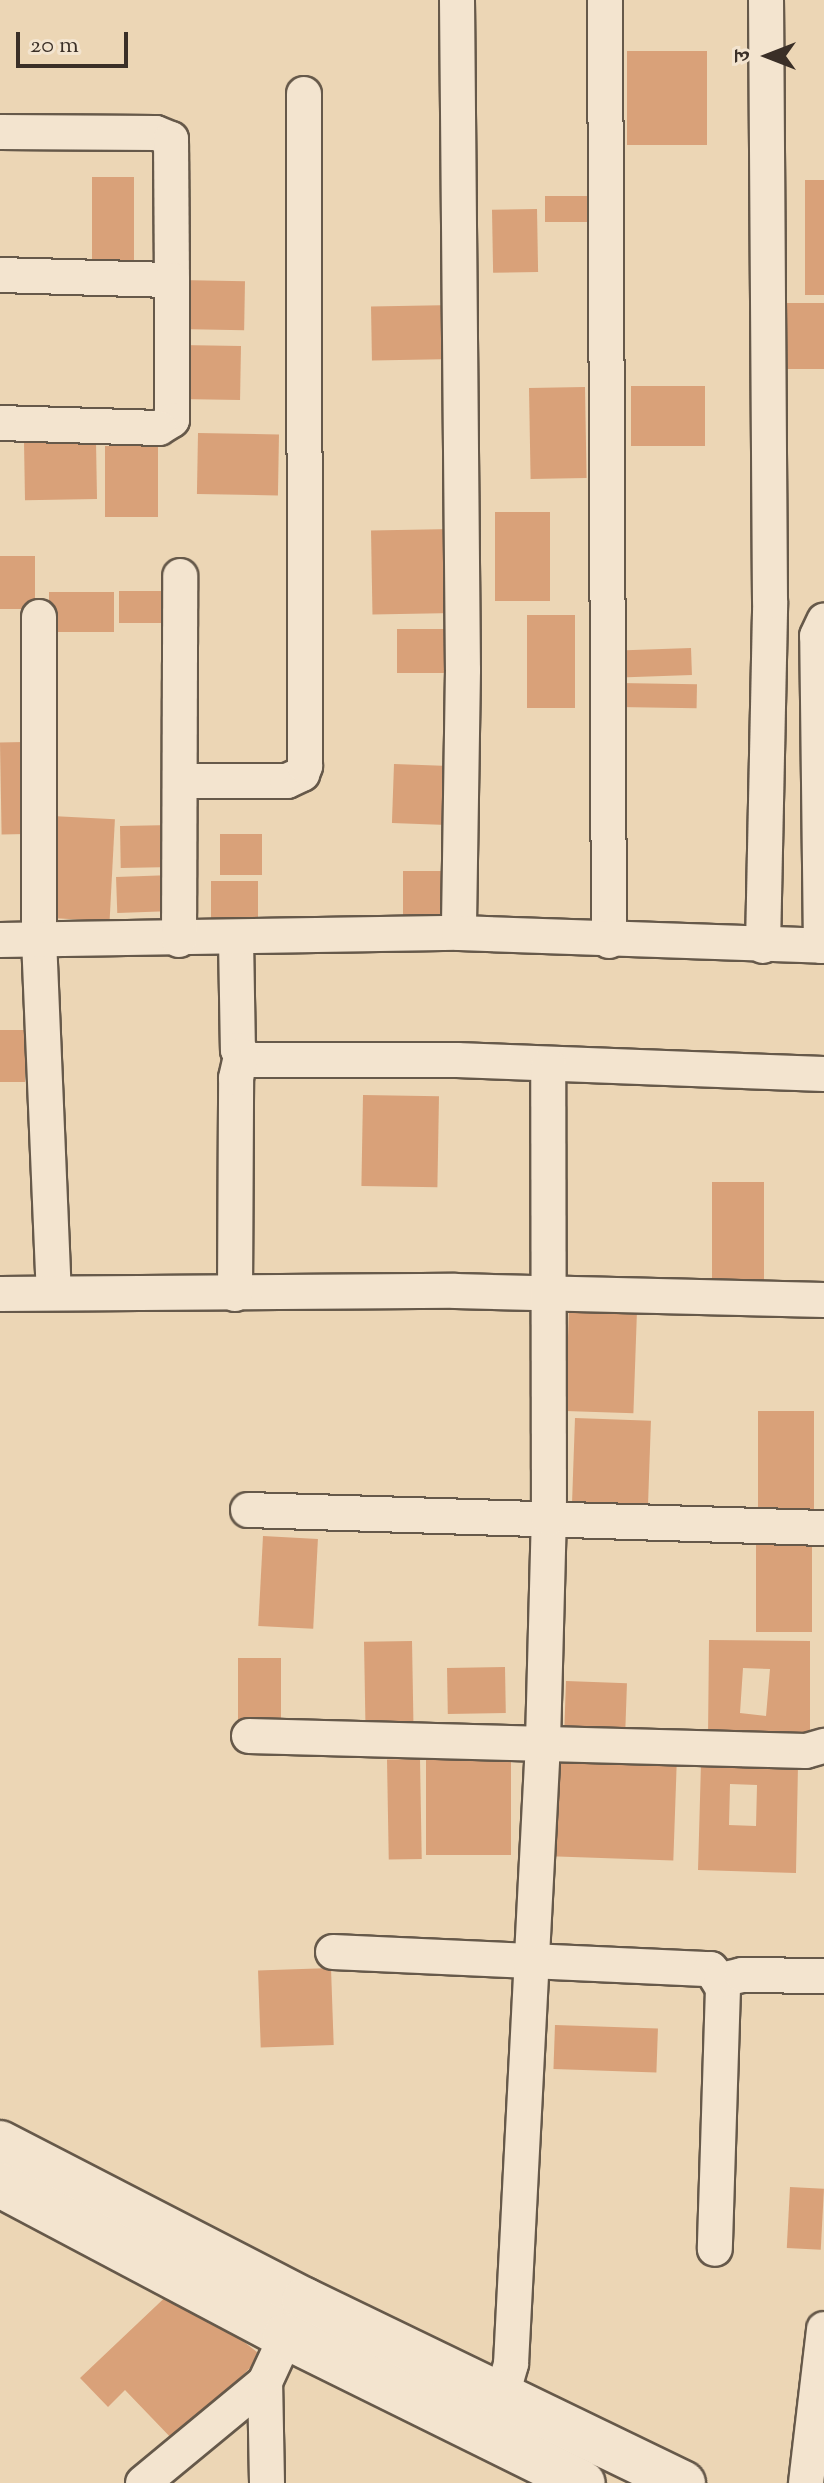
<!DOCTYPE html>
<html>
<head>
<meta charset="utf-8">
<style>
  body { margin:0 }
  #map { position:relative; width:824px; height:2483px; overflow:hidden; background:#ecd6b5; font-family:"Sorts Mill Goudy","Noto Serif Devanagari",serif }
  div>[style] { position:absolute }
  .building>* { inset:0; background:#d9a179; transform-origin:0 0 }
  .roads { filter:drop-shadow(2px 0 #66594a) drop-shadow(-2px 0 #66594a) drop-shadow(0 2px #66594a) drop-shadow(0 -2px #66594a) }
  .street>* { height:34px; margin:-17px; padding:0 17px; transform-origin:17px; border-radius:17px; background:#f3e4cf }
  .secondary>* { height:44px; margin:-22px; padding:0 22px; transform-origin:22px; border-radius:22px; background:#f3e4cf }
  span { translate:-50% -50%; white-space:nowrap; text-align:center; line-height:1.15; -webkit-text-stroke:8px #f3e4cf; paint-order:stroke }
  .north { position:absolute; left:728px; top:16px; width:80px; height:80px; -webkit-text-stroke:6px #f3e4cf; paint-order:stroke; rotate:270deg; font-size:22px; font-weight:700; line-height:32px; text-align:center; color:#3a2f27 }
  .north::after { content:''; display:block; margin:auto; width:28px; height:36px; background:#3a2f27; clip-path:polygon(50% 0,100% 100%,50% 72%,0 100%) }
  .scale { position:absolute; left:16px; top:32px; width:112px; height:36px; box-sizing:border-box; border:4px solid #3a2f27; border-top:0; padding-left:10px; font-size:24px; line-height:28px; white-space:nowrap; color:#3a2f27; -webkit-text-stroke:6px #f3e4cf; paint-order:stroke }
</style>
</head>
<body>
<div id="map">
  <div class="building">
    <div style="left:627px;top:51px;width:80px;height:94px"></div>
    <div style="left:92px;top:177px;width:42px;height:84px"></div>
    <div style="left:805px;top:180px;width:19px;height:115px"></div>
    <div style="left:600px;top:196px;width:26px;height:55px;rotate:90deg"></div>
    <div style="left:537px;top:209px;width:63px;height:45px;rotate:89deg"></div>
    <div style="left:179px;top:280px;width:66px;height:49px;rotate:1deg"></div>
    <div style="left:824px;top:303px;width:66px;height:43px;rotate:90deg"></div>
    <div style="left:455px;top:305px;width:54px;height:84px;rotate:89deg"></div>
    <div style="left:180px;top:345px;width:61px;height:54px;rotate:1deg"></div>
    <div style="left:631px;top:386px;width:74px;height:60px"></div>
    <div style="left:585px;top:387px;width:91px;height:56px;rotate:89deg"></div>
    <div style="left:198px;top:433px;width:81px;height:61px;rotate:1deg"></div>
    <div style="left:96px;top:441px;width:58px;height:72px;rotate:89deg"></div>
    <div style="left:105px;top:446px;width:53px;height:71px"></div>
    <div style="left:495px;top:512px;width:55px;height:89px"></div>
    <div style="left:453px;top:529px;width:84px;height:82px;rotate:89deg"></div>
    <div style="left:0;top:556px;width:35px;height:53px"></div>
    <div style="left:165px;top:591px;width:32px;height:46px;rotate:90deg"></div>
    <div style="left:49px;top:592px;width:65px;height:40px"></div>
    <div style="left:527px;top:615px;width:48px;height:93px"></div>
    <div style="left:397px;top:629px;width:59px;height:44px"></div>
    <div style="left:691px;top:648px;width:27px;height:72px;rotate:88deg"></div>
    <div style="left:619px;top:683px;width:78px;height:24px;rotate:1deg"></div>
    <div style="left:24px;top:742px;width:92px;height:24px;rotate:89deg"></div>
    <div style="left:394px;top:764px;width:62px;height:59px;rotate:2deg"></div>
    <div style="left:52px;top:816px;width:63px;height:102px;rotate:3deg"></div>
    <div style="left:172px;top:825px;width:42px;height:52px;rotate:89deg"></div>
    <div style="left:220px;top:834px;width:42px;height:41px"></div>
    <div style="left:403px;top:871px;width:43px;height:54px"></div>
    <div style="left:172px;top:875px;width:36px;height:56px;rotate:88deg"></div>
    <div style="left:211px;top:881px;width:47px;height:49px"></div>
    <div style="left:0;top:1030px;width:25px;height:52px"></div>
    <div style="left:363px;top:1095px;width:76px;height:91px;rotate:1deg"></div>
    <div style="left:712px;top:1182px;width:52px;height:99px"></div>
    <div style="left:569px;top:1309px;width:68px;height:102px;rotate:2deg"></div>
    <div style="left:758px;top:1411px;width:56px;height:99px"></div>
    <div style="left:575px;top:1418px;width:76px;height:97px;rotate:2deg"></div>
    <div style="left:263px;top:1536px;width:55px;height:90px;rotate:3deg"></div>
    <div style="left:756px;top:1538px;width:56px;height:94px"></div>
    <div style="clip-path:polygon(evenodd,709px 1640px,810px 1641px,810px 1737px,708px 1736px,709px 1640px,743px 1668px,770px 1669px,766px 1716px,740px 1713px,743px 1668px)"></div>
    <div style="left:412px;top:1641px;width:88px;height:48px;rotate:89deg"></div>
    <div style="left:238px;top:1658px;width:43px;height:66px"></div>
    <div style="left:505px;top:1667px;width:46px;height:58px;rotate:89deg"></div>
    <div style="left:566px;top:1681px;width:61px;height:55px;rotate:2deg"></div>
    <div style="left:547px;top:1753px;width:130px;height:103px;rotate:2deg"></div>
    <div style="left:426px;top:1757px;width:85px;height:98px"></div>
    <div style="left:420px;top:1759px;width:100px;height:33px;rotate:89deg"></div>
    <div style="clip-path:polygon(evenodd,701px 1763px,798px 1765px,796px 1873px,698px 1870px,701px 1763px,730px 1784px,757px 1785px,756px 1826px,729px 1825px,730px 1784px)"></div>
    <div style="left:331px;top:1968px;width:77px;height:73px;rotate:88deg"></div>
    <div style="left:555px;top:2025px;width:103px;height:44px;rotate:2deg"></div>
    <div style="left:790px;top:2187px;width:34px;height:61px;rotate:3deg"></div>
    <div style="clip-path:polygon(175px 2288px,262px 2356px,175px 2442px,125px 2390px,108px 2407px,80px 2378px)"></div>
  </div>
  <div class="roads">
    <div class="street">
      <div style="left:457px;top:0;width:670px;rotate:89.49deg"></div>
      <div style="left:463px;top:670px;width:263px;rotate:90.9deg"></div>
      <div style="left:605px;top:0;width:941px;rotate:89.76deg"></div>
      <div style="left:0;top:132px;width:156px;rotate:0.4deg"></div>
      <div style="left:156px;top:133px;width:16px;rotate:22deg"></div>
      <div style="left:171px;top:139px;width:141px;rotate:89.6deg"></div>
      <div style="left:0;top:275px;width:172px;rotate:1.7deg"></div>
      <div style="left:172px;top:280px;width:140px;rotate:90deg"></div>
      <div style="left:172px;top:420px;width:15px;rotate:148deg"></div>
      <div style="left:159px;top:428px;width:159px;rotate:-178.2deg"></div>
      <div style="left:39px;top:617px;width:322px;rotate:90deg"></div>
      <div style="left:39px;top:939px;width:354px;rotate:87.6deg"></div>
      <div style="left:180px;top:781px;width:107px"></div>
      <div style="left:287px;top:781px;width:17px;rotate:-25deg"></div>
      <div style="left:302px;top:774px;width:9px;rotate:-69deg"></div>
      <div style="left:305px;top:766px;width:672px;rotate:-90.09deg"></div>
      <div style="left:236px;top:939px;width:111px;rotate:89deg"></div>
      <div style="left:238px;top:1050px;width:15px;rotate:42deg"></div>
      <div style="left:249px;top:1060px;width:208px"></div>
      <div style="left:457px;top:1060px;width:367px;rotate:2.2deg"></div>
      <div style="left:0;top:940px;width:459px;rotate:-0.9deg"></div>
      <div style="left:459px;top:933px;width:365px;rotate:2deg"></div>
      <div style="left:179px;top:940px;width:364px;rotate:-89.8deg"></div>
      <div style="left:763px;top:946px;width:345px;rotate:-88.8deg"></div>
      <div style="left:770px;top:601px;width:601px;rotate:-90.38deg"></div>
      <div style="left:821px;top:946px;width:310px;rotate:-90.7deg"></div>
      <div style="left:817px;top:636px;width:17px;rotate:-65deg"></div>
      <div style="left:0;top:1294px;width:455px;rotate:-0.4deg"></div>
      <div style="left:455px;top:1291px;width:369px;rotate:1.4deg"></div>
      <div style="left:235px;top:1294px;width:216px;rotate:-89.7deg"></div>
      <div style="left:236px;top:1078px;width:23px;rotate:-77deg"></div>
      <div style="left:248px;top:1510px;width:576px;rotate:1.79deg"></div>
      <div style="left:249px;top:1736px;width:557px;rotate:1.54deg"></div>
      <div style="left:806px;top:1751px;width:19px;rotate:-16deg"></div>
      <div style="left:333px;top:1952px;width:378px;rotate:2.6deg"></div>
      <div style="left:711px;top:1969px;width:22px;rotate:58deg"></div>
      <div style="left:723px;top:1988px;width:261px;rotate:91.8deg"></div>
      <div style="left:721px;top:1980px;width:22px;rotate:-13deg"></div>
      <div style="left:742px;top:1975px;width:82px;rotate:0.7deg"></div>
      <div style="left:496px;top:2417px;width:55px;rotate:-74.2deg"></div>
      <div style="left:511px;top:2364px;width:623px;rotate:-87.05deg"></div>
      <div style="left:543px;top:1742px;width:224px;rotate:-88.5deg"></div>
      <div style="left:549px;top:1518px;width:453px;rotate:-90.1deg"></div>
      <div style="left:143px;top:2483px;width:158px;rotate:-39.6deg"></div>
      <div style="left:267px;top:2483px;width:101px;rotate:-91.1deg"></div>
      <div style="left:265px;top:2382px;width:74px;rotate:-65.2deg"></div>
      <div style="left:806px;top:2483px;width:155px;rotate:-83.3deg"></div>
    </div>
    <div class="secondary">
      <div style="left:0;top:2143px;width:342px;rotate:27.3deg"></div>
      <div style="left:304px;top:2300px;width:421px;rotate:25.8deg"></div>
      <div style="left:0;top:2185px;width:323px;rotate:27.9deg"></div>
      <div style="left:285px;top:2336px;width:332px;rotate:26.3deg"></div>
    </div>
  </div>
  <div class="north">उ</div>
  <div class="scale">20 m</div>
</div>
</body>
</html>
